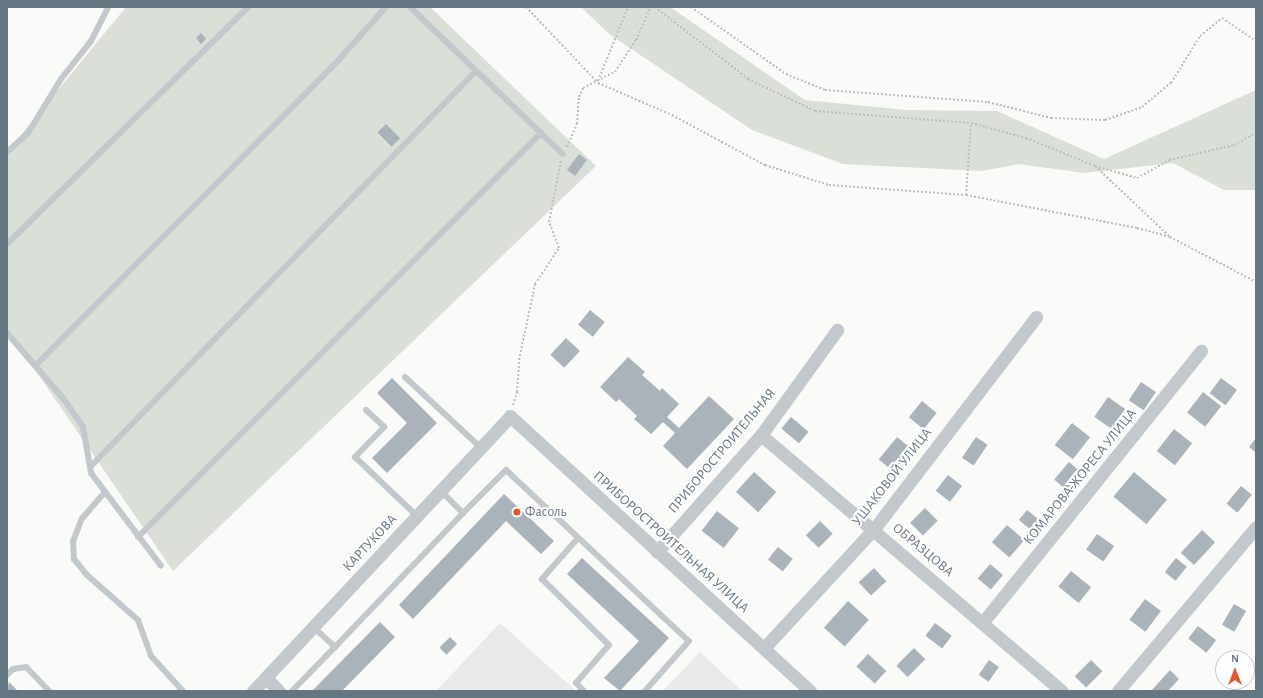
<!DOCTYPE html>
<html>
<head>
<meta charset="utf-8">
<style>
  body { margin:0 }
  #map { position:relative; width:1263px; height:698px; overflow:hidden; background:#fafaf8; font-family:"Alegreya Sans",sans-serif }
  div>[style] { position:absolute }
  .built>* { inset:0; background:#e8e9e9 }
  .green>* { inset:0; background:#dadfd7 }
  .building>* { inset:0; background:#aab3b9; transform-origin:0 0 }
  .path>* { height:2px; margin-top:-1px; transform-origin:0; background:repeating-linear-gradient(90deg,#bbbfc2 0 2px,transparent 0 4px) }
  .service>* { height:6px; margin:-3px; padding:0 3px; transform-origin:3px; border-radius:3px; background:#c3c8cc }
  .minor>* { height:13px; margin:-6.5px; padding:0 6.5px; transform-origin:6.5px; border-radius:6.5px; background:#c3c8cc }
  .dots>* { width:11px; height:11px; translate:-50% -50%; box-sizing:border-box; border:2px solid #fff; border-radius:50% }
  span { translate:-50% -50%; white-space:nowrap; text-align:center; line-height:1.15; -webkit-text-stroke:4px #fff; paint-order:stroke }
  .street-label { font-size:14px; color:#657683 }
  .poi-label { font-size:14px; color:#657683 }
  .left { translate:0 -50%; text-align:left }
  .frame { position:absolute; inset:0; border:8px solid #657683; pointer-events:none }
  .north { position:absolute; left:1215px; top:650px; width:40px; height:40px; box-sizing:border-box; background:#fff; border:1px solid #c1c8cd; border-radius:50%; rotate:0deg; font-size:11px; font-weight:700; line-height:16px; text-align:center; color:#657683 }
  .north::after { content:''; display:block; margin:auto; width:14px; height:18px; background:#e4572e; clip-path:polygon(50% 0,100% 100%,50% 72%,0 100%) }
</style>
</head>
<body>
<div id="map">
  <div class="built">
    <div style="clip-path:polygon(500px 623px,576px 691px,436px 691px)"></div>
    <div style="clip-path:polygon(700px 652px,742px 691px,663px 691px)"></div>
  </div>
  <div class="green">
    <div style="clip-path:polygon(126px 7px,430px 7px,596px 166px,173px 571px,7px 329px,7px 152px)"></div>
    <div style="clip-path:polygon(581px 7px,670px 7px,805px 100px,907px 110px,997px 111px,1104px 159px,1256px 90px,1256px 190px,1224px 190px,1173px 163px,1084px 173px,1019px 164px,982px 171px,843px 164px,752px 130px,609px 34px)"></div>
  </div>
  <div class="building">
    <div style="clip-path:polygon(201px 33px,206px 39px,201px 44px,196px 38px)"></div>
    <div style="left:386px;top:124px;width:20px;height:12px;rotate:45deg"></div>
    <div style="left:579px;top:154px;width:10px;height:20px;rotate:37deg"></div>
    <div style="left:590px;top:310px;width:19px;height:19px;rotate:39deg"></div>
    <div style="left:566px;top:338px;width:19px;height:23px;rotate:43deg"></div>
    <div style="clip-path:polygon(628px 357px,645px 372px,642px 375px,660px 391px,662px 388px,679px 404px,667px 417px,679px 428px,709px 396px,734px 419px,687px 469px,663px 446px,675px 433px,663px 422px,651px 434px,634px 419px,637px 416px,619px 399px,616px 402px,600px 387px)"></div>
    <div style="clip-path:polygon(392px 378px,437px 423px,387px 473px,372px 458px,407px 423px,377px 393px)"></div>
    <div style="left:1221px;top:378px;width:20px;height:19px;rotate:37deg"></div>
    <div style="left:1141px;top:382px;width:18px;height:22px;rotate:34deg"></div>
    <div style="left:1203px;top:392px;width:23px;height:26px;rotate:38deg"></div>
    <div style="left:1108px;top:397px;width:21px;height:24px;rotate:35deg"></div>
    <div style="left:922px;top:401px;width:19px;height:21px;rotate:39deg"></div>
    <div style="left:791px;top:417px;width:23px;height:15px;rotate:40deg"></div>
    <div style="left:1072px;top:423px;width:23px;height:28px;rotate:38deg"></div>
    <div style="left:1174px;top:429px;width:23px;height:28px;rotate:38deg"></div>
    <div style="left:897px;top:437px;width:19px;height:29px;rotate:39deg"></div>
    <div style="left:976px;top:437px;width:14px;height:25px;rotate:34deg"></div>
    <div style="clip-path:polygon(1256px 438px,1256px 453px,1249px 447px)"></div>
    <div style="left:1069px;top:462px;width:16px;height:23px;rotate:40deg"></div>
    <div style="left:754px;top:472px;width:30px;height:27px;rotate:42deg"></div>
    <div style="left:1134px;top:472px;width:43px;height:32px;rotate:40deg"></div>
    <div style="left:948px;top:475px;width:18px;height:20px;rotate:38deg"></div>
    <div style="left:1241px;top:486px;width:14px;height:23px;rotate:39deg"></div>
    <div style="clip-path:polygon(504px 494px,554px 541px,541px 554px,506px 521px,413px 619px,399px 605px)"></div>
    <div style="left:925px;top:508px;width:18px;height:21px;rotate:45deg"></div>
    <div style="left:1027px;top:510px;width:19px;height:13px;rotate:39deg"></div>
    <div style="left:717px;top:511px;width:28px;height:25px;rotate:38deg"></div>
    <div style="left:820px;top:521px;width:18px;height:20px;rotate:45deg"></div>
    <div style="left:1007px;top:525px;width:23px;height:23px;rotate:41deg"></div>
    <div style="left:1202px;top:530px;width:18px;height:31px;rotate:43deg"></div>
    <div style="left:1097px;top:534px;width:21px;height:19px;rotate:35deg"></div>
    <div style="left:778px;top:547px;width:19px;height:16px;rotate:39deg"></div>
    <div style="clip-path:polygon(582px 558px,669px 638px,620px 691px,604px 678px,639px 641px,567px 574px)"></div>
    <div style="left:1176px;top:558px;width:14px;height:18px;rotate:39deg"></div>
    <div style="left:990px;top:564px;width:17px;height:19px;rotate:40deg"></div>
    <div style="left:874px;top:568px;width:18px;height:21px;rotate:47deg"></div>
    <div style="left:1071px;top:571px;width:26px;height:20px;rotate:39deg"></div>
    <div style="left:1145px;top:599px;width:20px;height:26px;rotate:37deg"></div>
    <div style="left:848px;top:601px;width:28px;height:36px;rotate:42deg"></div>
    <div style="left:1234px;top:604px;width:14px;height:24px;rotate:30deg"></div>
    <div style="clip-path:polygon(380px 622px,395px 637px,342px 691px,312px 691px)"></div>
    <div style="left:935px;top:623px;width:21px;height:16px;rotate:37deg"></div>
    <div style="left:1198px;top:626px;width:23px;height:16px;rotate:38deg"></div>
    <div style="left:450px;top:637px;width:10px;height:15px;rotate:45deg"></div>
    <div style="left:914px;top:648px;width:16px;height:25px;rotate:45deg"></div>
    <div style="left:868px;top:654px;width:25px;height:17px;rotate:43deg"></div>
    <div style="left:989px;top:660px;width:12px;height:18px;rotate:35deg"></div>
    <div style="left:1091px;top:660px;width:16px;height:23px;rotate:45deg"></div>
    <div style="clip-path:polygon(1170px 670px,1179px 679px,1168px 691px,1151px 691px)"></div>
    <div style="clip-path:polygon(9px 682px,18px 691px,7px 691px)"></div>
  </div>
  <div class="path">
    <div style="left:526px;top:7px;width:105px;rotate:46.5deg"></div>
    <div style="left:598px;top:83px;width:81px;rotate:23.4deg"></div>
    <div style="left:672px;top:115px;width:106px;rotate:28.3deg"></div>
    <div style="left:765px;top:165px;width:67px;rotate:17.4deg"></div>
    <div style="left:829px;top:185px;width:137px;rotate:4.2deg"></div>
    <div style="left:966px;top:195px;width:174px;rotate:10.9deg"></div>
    <div style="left:1137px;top:228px;width:34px;rotate:15deg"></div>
    <div style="left:1170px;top:237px;width:97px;rotate:27.6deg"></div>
    <div style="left:655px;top:7px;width:118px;rotate:37.7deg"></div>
    <div style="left:748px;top:79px;width:74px;rotate:25.5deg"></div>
    <div style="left:815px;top:111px;width:156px;rotate:4.4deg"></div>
    <div style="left:971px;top:123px;width:57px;rotate:15.3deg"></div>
    <div style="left:1026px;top:138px;width:74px;rotate:22.1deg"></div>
    <div style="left:1095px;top:166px;width:44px;rotate:15.9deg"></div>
    <div style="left:1137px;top:178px;width:37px;rotate:-29deg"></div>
    <div style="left:1169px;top:160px;width:67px;rotate:-13deg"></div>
    <div style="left:1234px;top:145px;width:25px;rotate:-29deg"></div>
    <div style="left:691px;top:7px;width:116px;rotate:35.2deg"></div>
    <div style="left:786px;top:74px;width:42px;rotate:22.3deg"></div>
    <div style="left:825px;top:90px;width:163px;rotate:4.2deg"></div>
    <div style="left:988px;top:102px;width:65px;rotate:14.3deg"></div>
    <div style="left:1051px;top:118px;width:54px;rotate:2.1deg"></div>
    <div style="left:1105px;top:120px;width:39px;rotate:-19deg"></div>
    <div style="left:1142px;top:107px;width:38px;rotate:-40deg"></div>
    <div style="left:1171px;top:83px;width:55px;rotate:-58.3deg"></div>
    <div style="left:1200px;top:36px;width:28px;rotate:-39deg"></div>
    <div style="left:1222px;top:18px;width:41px;rotate:34.1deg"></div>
    <div style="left:598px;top:81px;width:80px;rotate:-67.9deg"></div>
    <div style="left:567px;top:147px;width:25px;rotate:-67deg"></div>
    <div style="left:577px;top:124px;width:27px;rotate:-86deg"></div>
    <div style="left:579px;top:97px;width:10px;rotate:-66deg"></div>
    <div style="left:583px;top:88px;width:36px;rotate:-27deg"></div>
    <div style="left:615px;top:72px;width:38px;rotate:-57deg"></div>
    <div style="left:636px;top:40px;width:36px;rotate:-66deg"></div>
    <div style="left:1095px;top:166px;width:102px;rotate:43.4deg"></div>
    <div style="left:966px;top:195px;width:72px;rotate:-86deg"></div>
    <div style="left:513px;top:405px;width:14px;rotate:-73deg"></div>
    <div style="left:517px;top:392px;width:32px;rotate:-86deg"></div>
    <div style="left:519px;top:360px;width:78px;rotate:-78.1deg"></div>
    <div style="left:535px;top:284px;width:43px;rotate:-56.3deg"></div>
    <div style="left:559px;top:248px;width:28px;rotate:-111deg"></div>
    <div style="left:549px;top:222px;width:63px;rotate:-79deg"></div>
  </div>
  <div class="service">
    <div style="left:410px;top:7px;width:182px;rotate:43.9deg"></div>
    <div style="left:7px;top:152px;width:28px;rotate:-42deg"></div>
    <div style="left:28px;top:133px;width:63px;rotate:-58.6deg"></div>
    <div style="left:61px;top:79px;width:48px;rotate:-51.7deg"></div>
    <div style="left:91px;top:41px;width:38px;rotate:-63deg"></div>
    <div style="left:7px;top:244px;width:338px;rotate:-44.5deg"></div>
    <div style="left:7px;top:333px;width:86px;rotate:49.3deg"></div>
    <div style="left:63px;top:398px;width:35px;rotate:55deg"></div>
    <div style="left:83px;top:427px;width:47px;rotate:80.1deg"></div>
    <div style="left:91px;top:473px;width:116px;rotate:53deg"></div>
    <div style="left:36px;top:365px;width:424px;rotate:-45.2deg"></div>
    <div style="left:335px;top:64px;width:76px;rotate:-48.2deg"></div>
    <div style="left:405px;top:377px;width:103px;rotate:43deg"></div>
    <div style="left:366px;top:410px;width:25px;rotate:43deg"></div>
    <div style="left:384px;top:427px;width:42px;rotate:134deg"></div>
    <div style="left:355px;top:457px;width:86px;rotate:43.6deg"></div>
    <div style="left:90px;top:467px;width:553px;rotate:-45.73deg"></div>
    <div style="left:440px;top:490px;width:33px;rotate:45deg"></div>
    <div style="left:463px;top:513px;width:61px;rotate:-45deg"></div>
    <div style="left:506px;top:470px;width:250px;rotate:43.1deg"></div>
    <div style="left:689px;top:641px;width:67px;rotate:131.3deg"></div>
    <div style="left:105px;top:492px;width:35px;rotate:131deg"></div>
    <div style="left:82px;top:518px;width:25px;rotate:111deg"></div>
    <div style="left:73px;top:541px;width:18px;rotate:87deg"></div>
    <div style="left:74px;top:559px;width:21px;rotate:51deg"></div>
    <div style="left:87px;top:575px;width:68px;rotate:41.4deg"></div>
    <div style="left:138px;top:620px;width:38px;rotate:70deg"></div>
    <div style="left:151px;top:656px;width:47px;rotate:47.6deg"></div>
    <div style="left:138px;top:537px;width:571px;rotate:-45.07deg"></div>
    <div style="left:541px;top:133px;width:30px;rotate:44deg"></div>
    <div style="left:578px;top:538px;width:55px;rotate:131.3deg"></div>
    <div style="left:542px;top:579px;width:94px;rotate:44.6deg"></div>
    <div style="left:609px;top:645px;width:50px;rotate:131deg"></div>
    <div style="left:576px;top:683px;width:11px;rotate:45deg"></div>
    <div style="left:313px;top:627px;width:30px;rotate:42deg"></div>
    <div style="left:335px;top:647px;width:185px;rotate:-46.3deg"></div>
    <div style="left:7px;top:675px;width:8px;rotate:-45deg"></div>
    <div style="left:13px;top:669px;width:13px;rotate:-9deg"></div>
    <div style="left:26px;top:667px;width:33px;rotate:46deg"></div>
    <div style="left:292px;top:691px;width:62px;rotate:-45.7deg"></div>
  </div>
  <div class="minor">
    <div style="left:761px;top:435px;width:395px;rotate:40.4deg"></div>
    <div style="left:657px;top:552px;width:157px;rotate:-48.4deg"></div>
    <div style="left:761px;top:435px;width:130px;rotate:-54.1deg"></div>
    <div style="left:983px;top:622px;width:348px;rotate:-51.2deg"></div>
    <div style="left:764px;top:648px;width:162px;rotate:-47.3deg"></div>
    <div style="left:874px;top:529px;width:267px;rotate:-52.6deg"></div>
    <div style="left:266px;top:678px;width:18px;rotate:45deg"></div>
    <div style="left:253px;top:691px;width:376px;rotate:-46.9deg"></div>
    <div style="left:510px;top:416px;width:407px;rotate:42.5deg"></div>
    <div style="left:1118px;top:691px;width:214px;rotate:-49.9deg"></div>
  </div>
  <div class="dots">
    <div style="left:517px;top:512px;background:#e4572e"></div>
  </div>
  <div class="street-label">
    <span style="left:722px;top:451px;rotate:-50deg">ПРИБОРОСТРОИТЕЛЬНАЯ</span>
    <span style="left:892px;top:477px;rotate:-52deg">УШАКОВОЙ УЛИЦА</span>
    <span style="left:1080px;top:477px;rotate:-51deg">КОМАРОВА-ЖОРЕСА УЛИЦА</span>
    <span style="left:671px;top:542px;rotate:42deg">ПРИБОРОСТРОИТЕЛЬНАЯ УЛИЦА</span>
    <span style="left:370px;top:543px;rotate:-47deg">КАРТУКОВА</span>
    <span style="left:923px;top:550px;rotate:40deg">ОБРАЗЦОВА</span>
  </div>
  <div class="poi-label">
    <span class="left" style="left:525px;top:512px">Фасоль</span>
  </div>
  <div class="frame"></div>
  <div class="north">N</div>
</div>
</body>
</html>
